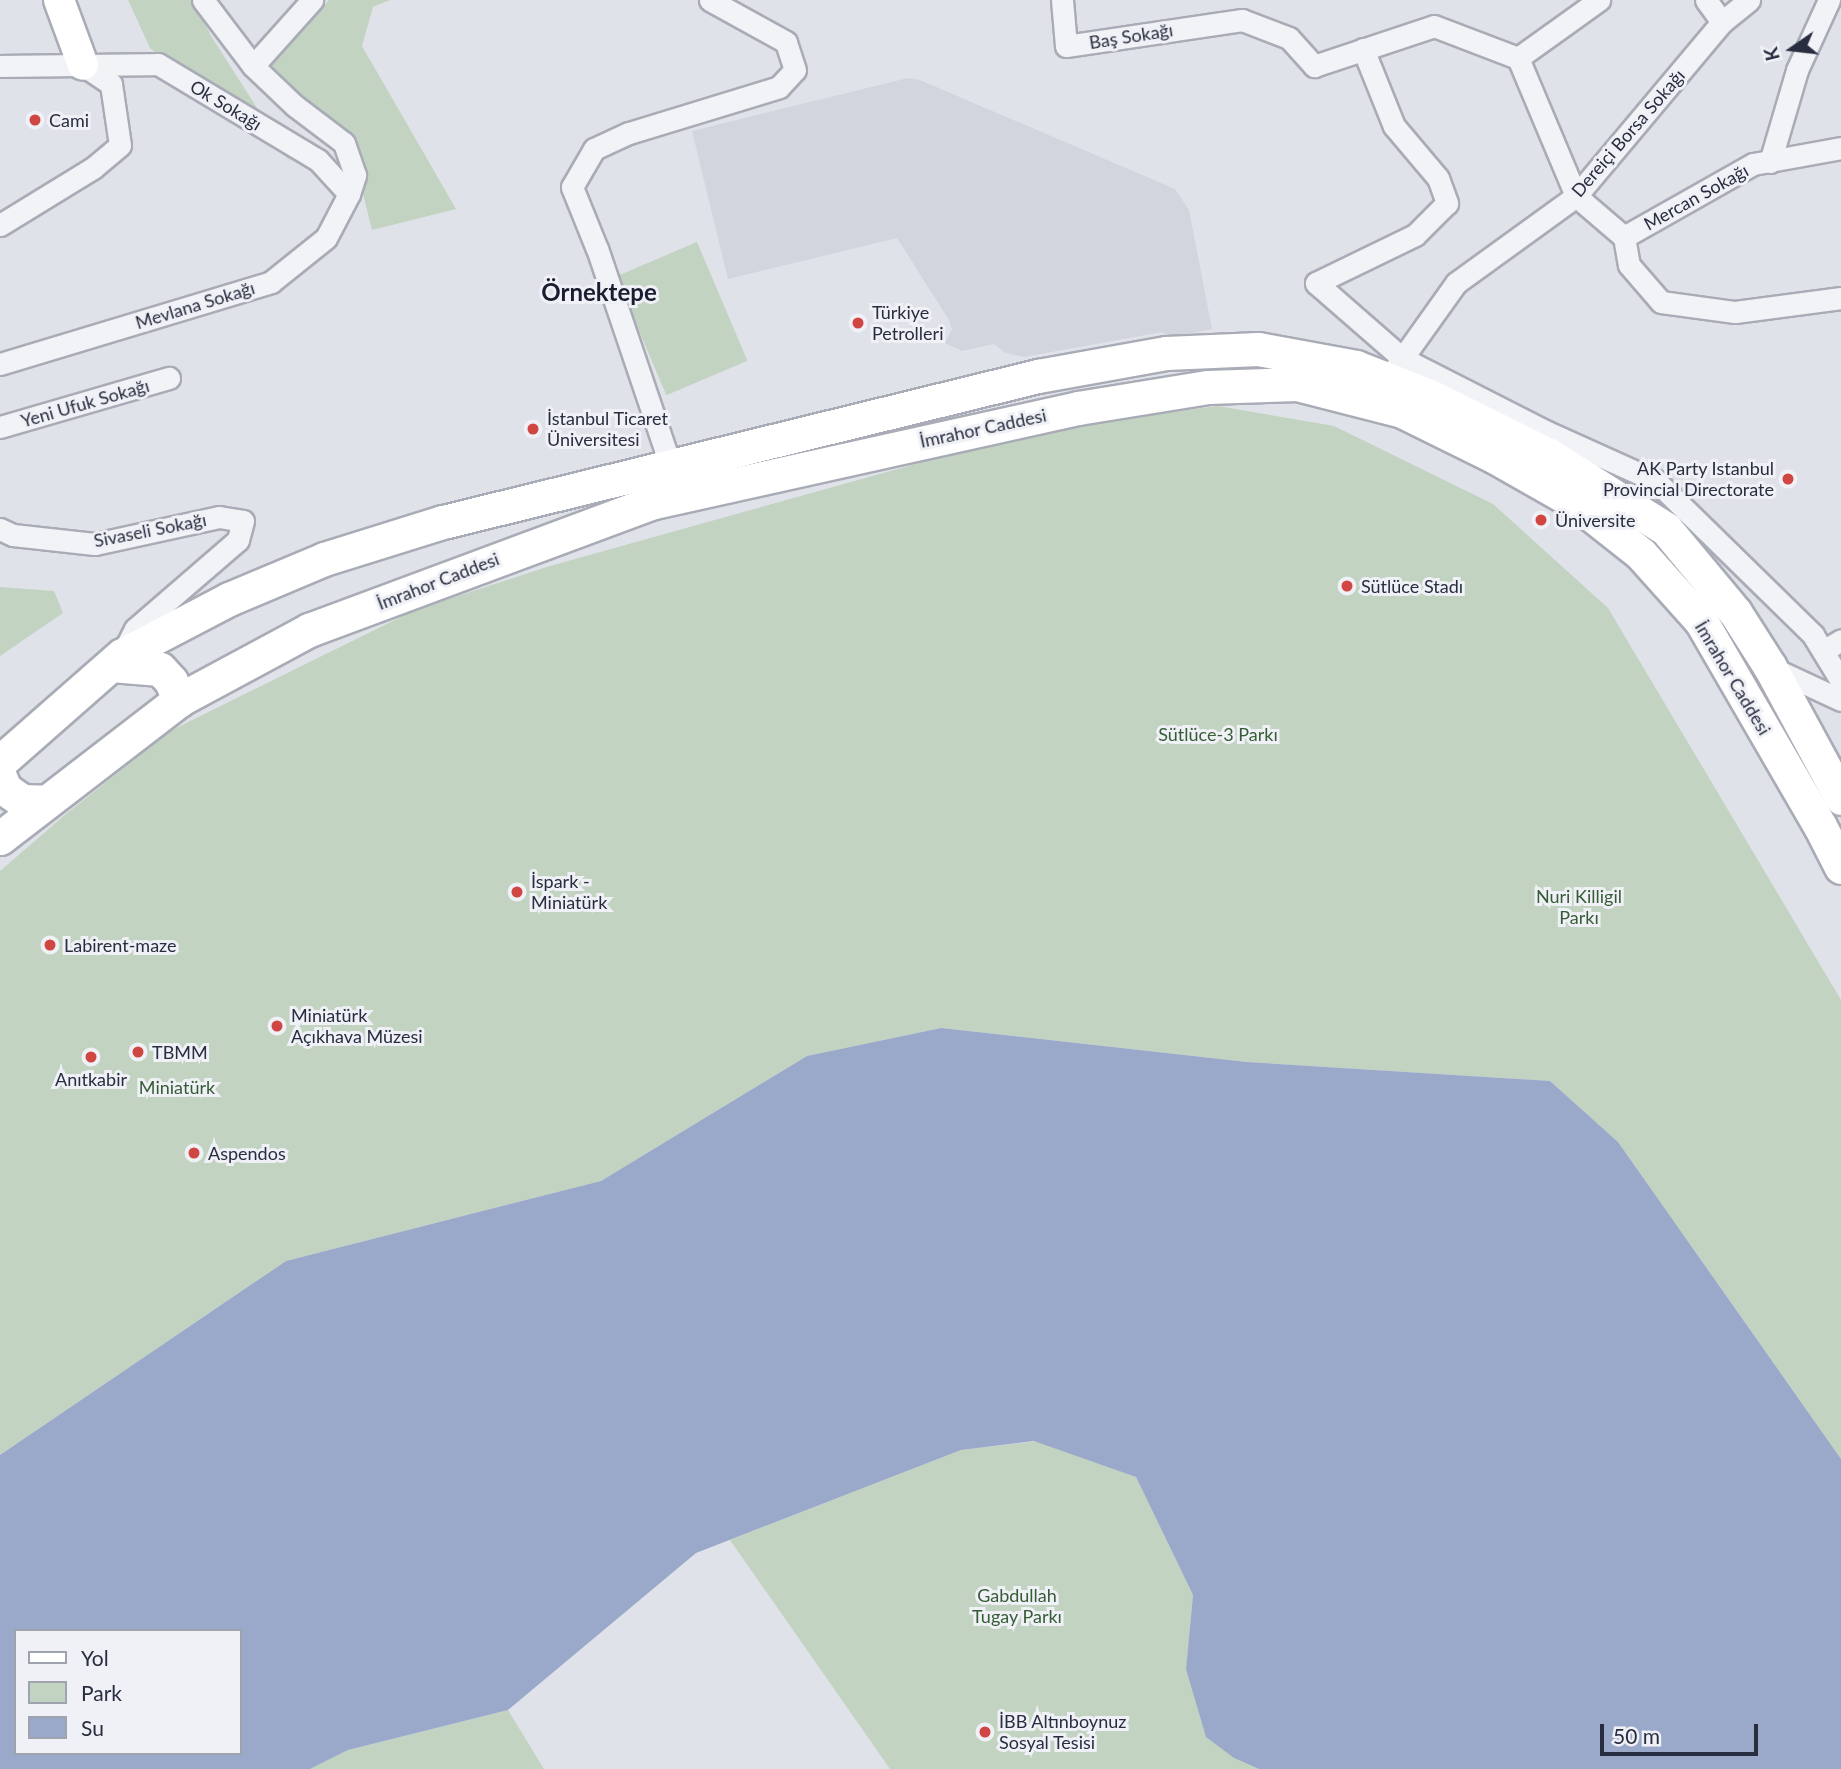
<!DOCTYPE html>
<html>
<head>
<meta charset="utf-8">
<style>
  body { margin:0 }
  #map { position:relative; width:1841px; height:1769px; overflow:hidden; background:#e0e2e9; font-family:Lato,sans-serif }
  div>[style] { position:absolute }
  .built>* { inset:0; background:#d2d4de }
  .green>* { inset:0; background:#c2d3c1; transform-origin:0 0 }
  .water>* { inset:0; background:#9aa9ca }
  .roads { filter:drop-shadow(2px 0 #a9acb6) drop-shadow(-2px 0 #a9acb6) drop-shadow(0 2px #a9acb6) drop-shadow(0 -2px #a9acb6) }
  .street>* { height:21px; margin:-10.5px; padding:0 10.5px; transform-origin:10.5px; border-radius:10.5px; background:#f2f3f7 }
  .secondary>* { height:30px; margin:-15px; padding:0 15px; transform-origin:15px; border-radius:15px; background:#fff }
  .primary>* { height:33px; margin:-16.5px; padding:0 16.5px; transform-origin:16.5px; border-radius:16.5px; background:#fff }
  .dots>* { width:19px; height:19px; translate:-50% -50%; box-sizing:border-box; border:4px solid #eff1f6; border-radius:50% }
  span { translate:-50% -50%; white-space:nowrap; text-align:center; line-height:1.15; -webkit-text-stroke:6px #eff1f6; paint-order:stroke }
  .street-label { font-size:18px; color:#282d40 }
  .poi-label { font-size:18px; color:#282d40 }
  .left { translate:0 -50%; text-align:left }
  .right { translate:-100% -50%; text-align:right }
  .park-label { font-size:18px; color:#365c35 }
  .district-label { font-size:24px; color:#1a1e31; font-weight:700 }
  .legend { position:absolute; left:14px; top:1629px; width:228px; height:126px; box-sizing:border-box; background:#eff1f6; border:2px solid #9fa3ad; margin:0; padding:9px 12px; list-style:none; font-size:21px; color:#282d40 }
  .legend li { display:flex; align-items:center; gap:14px; height:35px }
  .legend b { width:35px; border:2px solid #9fa3ad }
  .north { position:absolute; left:1757px; top:14px; width:70px; height:70px; -webkit-text-stroke:5px #eff1f6; paint-order:stroke; rotate:256deg; font-size:19px; font-weight:700; line-height:28px; text-align:center; color:#282d40 }
  .north::after { content:''; display:block; margin:auto; width:24px; height:32px; background:#282d40; clip-path:polygon(50% 0,100% 100%,50% 72%,0 100%) }
  .scale { position:absolute; left:1600px; top:1724px; width:158px; height:32px; box-sizing:border-box; border:4px solid #282d40; border-top:0; padding-left:9px; font-size:21px; line-height:24px; white-space:nowrap; color:#282d40; -webkit-text-stroke:5px #eff1f6; paint-order:stroke }
</style>
</head>
<body>
<div id="map">
  <div class="built">
    <div style="clip-path:polygon(908px 78px,920px 80px,1175px 189px,1189px 210px,1212px 329px,1171px 337px,1162px 332px,1024px 357px,1006px 353px,994px 344px,962px 351px,945px 343px,952px 329px,949px 320px,897px 238px,728px 279px,692px 131px)"></div>
  </div>
  <div class="green">
    <div style="clip-path:polygon(128px 0,194px 0,211px 36px,291px 161px,150px 48px)"></div>
    <div style="clip-path:polygon(329px 0,390px 0,373px 7px,362px 46px,456px 209px,372px 230px,353px 153px,264px 67px)"></div>
    <div style="left:697px;top:242px;width:129px;height:88px;rotate:67deg"></div>
    <div style="clip-path:polygon(1218px 406px,1334px 426px,1493px 504px,1608px 608px,1841px 1000px,1841px 1459px,1618px 1142px,1550px 1081px,1247px 1062px,941px 1028px,807px 1056px,601px 1181px,286px 1261px,0 1455px,0 871px,66px 814px,172px 730px,415px 610px,550px 566px,1041px 429px)"></div>
    <div style="clip-path:polygon(0 587px,54px 591px,63px 613px,0 656px)"></div>
    <div style="clip-path:polygon(1039px 1441px,1136px 1477px,1193px 1595px,1186px 1669px,1234px 1758px,1259px 1769px,890px 1769px,730px 1540px,961px 1450px)"></div>
    <div style="clip-path:polygon(508px 1710px,544px 1769px,310px 1769px,348px 1750px)"></div>
  </div>
  <div class="water">
    <div style="clip-path:polygon(evenodd,941px 1028px,1247px 1062px,1550px 1081px,1618px 1142px,1841px 1459px,1841px 1769px,1259px 1769px,1234px 1758px,1206px 1737px,1186px 1669px,1193px 1595px,1136px 1477px,1034px 1441px,961px 1450px,696px 1553px,508px 1710px,348px 1750px,310px 1769px,0 1769px,0 1455px,286px 1261px,601px 1181px,807px 1056px,941px 1028px,16px 1631px,240px 1631px,240px 1753px,16px 1753px,16px 1631px)"></div>
  </div>
  <div class="roads">
    <div class="street">
      <div style="left:1062px;top:0;width:46px;rotate:85deg"></div>
      <div style="left:1066px;top:46px;width:178px;rotate:-8.4deg"></div>
      <div style="left:1242px;top:20px;width:50px;rotate:21deg"></div>
      <div style="left:1289px;top:38px;width:38px;rotate:48deg"></div>
      <div style="left:1314px;top:66px;width:126px;rotate:-18.4deg"></div>
      <div style="left:1434px;top:26px;width:90px;rotate:20.9deg"></div>
      <div style="left:1518px;top:58px;width:150px;rotate:67.2deg"></div>
      <div style="left:1576px;top:196px;width:63px;rotate:40.5deg"></div>
      <div style="left:1624px;top:237px;width:28px;rotate:80deg"></div>
      <div style="left:1629px;top:265px;width:49px;rotate:49.1deg"></div>
      <div style="left:1661px;top:302px;width:75px;rotate:7.7deg"></div>
      <div style="left:1735px;top:312px;width:107px;rotate:-7.5deg"></div>
      <div style="left:1706px;top:0;width:27px;rotate:54deg"></div>
      <div style="left:1363px;top:49px;width:83px;rotate:68.1deg"></div>
      <div style="left:1394px;top:126px;width:68px;rotate:49.8deg"></div>
      <div style="left:1438px;top:178px;width:27px;rotate:70deg"></div>
      <div style="left:1447px;top:203px;width:45px;rotate:135deg"></div>
      <div style="left:1415px;top:235px;width:110px;rotate:154.1deg"></div>
      <div style="left:1316px;top:283px;width:114px;rotate:41.1deg"></div>
      <div style="left:1402px;top:358px;width:163px;rotate:27deg"></div>
      <div style="left:1547px;top:432px;width:120px;rotate:24.2deg"></div>
      <div style="left:1656px;top:481px;width:220px;rotate:44.4deg"></div>
      <div style="left:1813px;top:635px;width:54px;rotate:58.7deg"></div>
      <div style="left:1518px;top:58px;width:100px;rotate:-35.6deg"></div>
      <div style="left:0;top:66px;width:158px;rotate:-0.7deg"></div>
      <div style="left:158px;top:64px;width:187px;rotate:31deg"></div>
      <div style="left:318px;top:160px;width:46px;rotate:47.6deg"></div>
      <div style="left:253px;top:66px;width:89px;rotate:-48.2deg"></div>
      <div style="left:1770px;top:162px;width:96px;rotate:-73.6deg"></div>
      <div style="left:1797px;top:70px;width:77px;rotate:-65.4deg"></div>
      <div style="left:0;top:225px;width:109px;rotate:-31.5deg"></div>
      <div style="left:93px;top:168px;width:35px;rotate:-40deg"></div>
      <div style="left:120px;top:145px;width:62px;rotate:-98.4deg"></div>
      <div style="left:111px;top:84px;width:34px;rotate:-146deg"></div>
      <div style="left:1624px;top:237px;width:148px;rotate:-29.5deg"></div>
      <div style="left:1753px;top:164px;width:89px;rotate:-10.3deg"></div>
      <div style="left:0;top:364px;width:283px;rotate:-16.8deg"></div>
      <div style="left:271px;top:282px;width:70px;rotate:-38.7deg"></div>
      <div style="left:326px;top:238px;width:50px;rotate:-62.4deg"></div>
      <div style="left:349px;top:194px;width:20px;rotate:-72deg"></div>
      <div style="left:355px;top:175px;width:34px;rotate:-109deg"></div>
      <div style="left:344px;top:143px;width:61px;rotate:-142.9deg"></div>
      <div style="left:295px;top:106px;width:58px;rotate:-136.4deg"></div>
      <div style="left:253px;top:66px;width:83px;rotate:-127.1deg"></div>
      <div style="left:1394px;top:370px;width:107px;rotate:-54.5deg"></div>
      <div style="left:1456px;top:283px;width:148px;rotate:-35.9deg"></div>
      <div style="left:1576px;top:196px;width:227px;rotate:-50deg"></div>
      <div style="left:1722px;top:22px;width:35px;rotate:-39deg"></div>
      <div style="left:0;top:427px;width:176px;rotate:-16.2deg"></div>
      <div style="left:671px;top:467px;width:230px;rotate:-108.7deg"></div>
      <div style="left:597px;top:249px;width:67px;rotate:-112deg"></div>
      <div style="left:572px;top:187px;width:44px;rotate:-59.9deg"></div>
      <div style="left:594px;top:149px;width:38px;rotate:-25deg"></div>
      <div style="left:629px;top:133px;width:157px;rotate:-17deg"></div>
      <div style="left:779px;top:87px;width:23px;rotate:-47deg"></div>
      <div style="left:795px;top:70px;width:29px;rotate:-108deg"></div>
      <div style="left:786px;top:42px;width:87px;rotate:-151.1deg"></div>
      <div style="left:0;top:529px;width:14px;rotate:25deg"></div>
      <div style="left:13px;top:535px;width:82px;rotate:6.3deg"></div>
      <div style="left:95px;top:544px;width:127px;rotate:-12.3deg"></div>
      <div style="left:219px;top:517px;width:24px;rotate:9deg"></div>
      <div style="left:243px;top:521px;width:20px;rotate:105deg"></div>
      <div style="left:238px;top:540px;width:136px;rotate:139.2deg"></div>
      <div style="left:135px;top:629px;width:27px;rotate:117deg"></div>
      <div style="left:1823px;top:651px;width:21px;rotate:-31deg"></div>
      <div style="left:1772px;top:668px;width:76px;rotate:24.9deg"></div>
    </div>
    <div class="secondary">
      <div style="left:59px;top:0;width:69px;rotate:69.7deg"></div>
    </div>
    <div class="primary">
      <div style="left:111px;top:665px;width:49px;rotate:4.7deg"></div>
      <div style="left:160px;top:669px;width:16px;rotate:47deg"></div>
      <div style="left:171px;top:681px;width:21px;rotate:67deg"></div>
      <div style="left:0;top:762px;width:162px;rotate:-41.3deg"></div>
      <div style="left:122px;top:655px;width:121px;rotate:-27.6deg"></div>
      <div style="left:229px;top:599px;width:103px;rotate:-22.8deg"></div>
      <div style="left:324px;top:559px;width:125px;rotate:-17.3deg"></div>
      <div style="left:443px;top:522px;width:613px;rotate:-13.79deg"></div>
      <div style="left:1038px;top:376px;width:130px;rotate:-10.2deg"></div>
      <div style="left:1166px;top:353px;width:92px;rotate:-2.5deg"></div>
      <div style="left:1258px;top:349px;width:100px;rotate:10.4deg"></div>
      <div style="left:1356px;top:367px;width:79px;rotate:21.4deg"></div>
      <div style="left:1430px;top:396px;width:133px;rotate:26.4deg"></div>
      <div style="left:1549px;top:455px;width:138px;rotate:32.3deg"></div>
      <div style="left:1666px;top:529px;width:108px;rotate:50.3deg"></div>
      <div style="left:1735px;top:612px;width:65px;rotate:57.5deg"></div>
      <div style="left:1770px;top:667px;width:149px;rotate:61.5deg"></div>
      <div style="left:0;top:777px;width:13px;rotate:67deg"></div>
      <div style="left:5px;top:789px;width:21px;rotate:35deg"></div>
      <div style="left:22px;top:801px;width:23px;rotate:2deg"></div>
      <div style="left:0;top:838px;width:226px;rotate:-37.6deg"></div>
      <div style="left:179px;top:700px;width:148px;rotate:-28.3deg"></div>
      <div style="left:309px;top:630px;width:368px;rotate:-20.4deg"></div>
      <div style="left:654px;top:502px;width:434px;rotate:-12.5deg"></div>
      <div style="left:1078px;top:408px;width:132px;rotate:-9.2deg"></div>
      <div style="left:1208px;top:387px;width:89px;rotate:-1.9deg"></div>
      <div style="left:1297px;top:384px;width:108px;rotate:14.4deg"></div>
      <div style="left:1402px;top:411px;width:104px;rotate:26.3deg"></div>
      <div style="left:1495px;top:457px;width:95px;rotate:29.5deg"></div>
      <div style="left:1578px;top:504px;width:80px;rotate:38.4deg"></div>
      <div style="left:1641px;top:554px;width:90px;rotate:48.2deg"></div>
      <div style="left:1701px;top:621px;width:237px;rotate:59.9deg"></div>
      <div style="left:1820px;top:826px;width:46px;rotate:62.9deg"></div>
    </div>
  </div>
  <div class="dots">
    <div style="left:35px;top:120px;background:#d04642"></div>
    <div style="left:858px;top:323px;background:#d04642"></div>
    <div style="left:533px;top:429px;background:#d04642"></div>
    <div style="left:1788px;top:479px;background:#d04642"></div>
    <div style="left:1541px;top:520px;background:#d04642"></div>
    <div style="left:1347px;top:586px;background:#d04642"></div>
    <div style="left:517px;top:892px;background:#d04642"></div>
    <div style="left:50px;top:945px;background:#d04642"></div>
    <div style="left:277px;top:1026px;background:#d04642"></div>
    <div style="left:138px;top:1052px;background:#d04642"></div>
    <div style="left:91px;top:1057px;background:#d04642"></div>
    <div style="left:194px;top:1153px;background:#d04642"></div>
    <div style="left:985px;top:1732px;background:#d04642"></div>
  </div>
  <div class="street-label">
    <span style="left:1131px;top:36px;rotate:-9deg">Baş Sokağı</span>
    <span style="left:226px;top:105px;rotate:31deg">Ok Sokağı</span>
    <span style="left:1628px;top:133px;rotate:-49deg">Dereiçi Borsa Sokağı</span>
    <span style="left:1696px;top:197px;rotate:-29deg">Mercan Sokağı</span>
    <span style="left:195px;top:305px;rotate:-17deg">Mevlana Sokağı</span>
    <span style="left:85px;top:403px;rotate:-16deg">Yeni Ufuk Sokağı</span>
    <span style="left:983px;top:428px;rotate:-12deg">İmrahor Caddesi</span>
    <span style="left:150px;top:530px;rotate:-11deg">Sivaseli Sokağı</span>
    <span style="left:438px;top:581px;rotate:-21deg">İmrahor Caddesi</span>
    <span style="left:1733px;top:678px;rotate:59deg">İmrahor Caddesi</span>
  </div>
  <div class="poi-label">
    <span class="left" style="left:49px;top:120px">Cami</span>
    <span class="left" style="left:872px;top:323px">Türkiye<br>Petrolleri</span>
    <span class="left" style="left:547px;top:429px">İstanbul Ticaret<br>Üniversitesi</span>
    <span class="right" style="left:1774px;top:479px">AK Party Istanbul<br>Provincial Directorate</span>
    <span class="left" style="left:1555px;top:520px">Üniversite</span>
    <span class="left" style="left:1361px;top:586px">Sütlüce Stadı</span>
    <span class="left" style="left:531px;top:892px">İspark -<br>Miniatürk</span>
    <span class="left" style="left:64px;top:945px">Labirent-maze</span>
    <span class="left" style="left:291px;top:1026px">Miniatürk<br>Açıkhava Müzesi</span>
    <span class="left" style="left:152px;top:1052px">TBMM</span>
    <span style="left:91px;top:1079px">Anıtkabir</span>
    <span class="left" style="left:208px;top:1153px">Aspendos</span>
    <span class="left" style="left:999px;top:1732px">İBB Altınboynuz<br>Sosyal Tesisi</span>
  </div>
  <div class="park-label">
    <span style="left:1218px;top:734px">Sütlüce-3 Parkı</span>
    <span style="left:1579px;top:907px">Nuri Killigil<br>Parkı</span>
    <span style="left:177px;top:1087px">Miniatürk</span>
    <span style="left:1017px;top:1606px">Gabdullah<br>Tugay Parkı</span>
  </div>
  <div class="district-label">
    <span style="left:599px;top:292px">Örnektepe</span>
  </div>
  <ul class="legend">
  <li><b style="height:9px;background:#fff"></b>Yol</li>
  <li><b style="height:19px;background:#c2d3c1"></b>Park</li>
  <li><b style="height:19px;background:#9aa9ca"></b>Su</li>
  </ul>
  <div class="north">K</div>
  <div class="scale">50 m</div>
</div>
</body>
</html>
